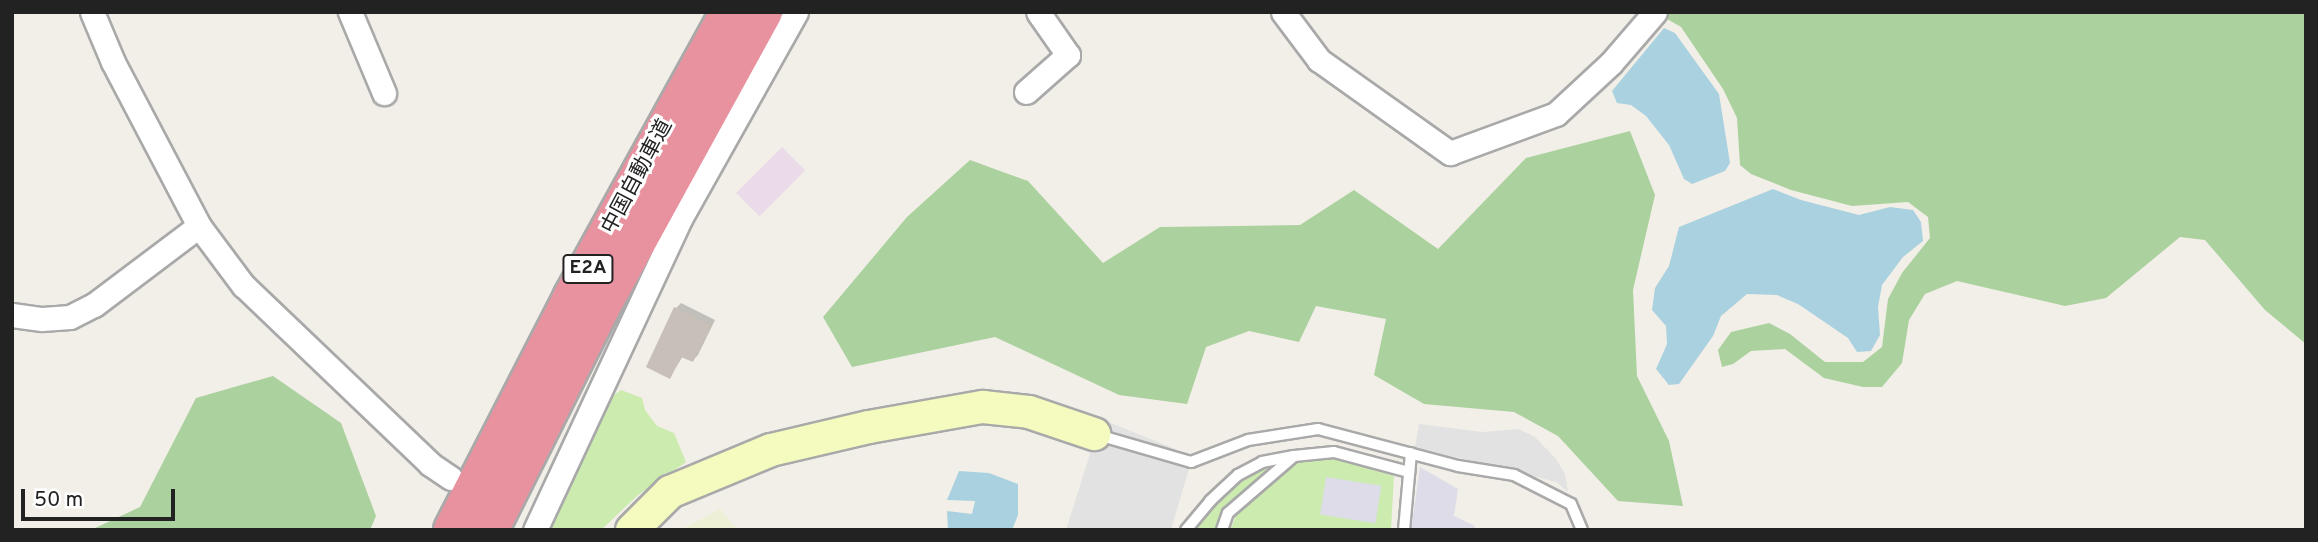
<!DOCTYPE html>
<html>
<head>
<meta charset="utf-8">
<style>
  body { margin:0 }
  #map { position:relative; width:2318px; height:542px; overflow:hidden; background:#f2efe8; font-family:Overpass,"Noto Sans JP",sans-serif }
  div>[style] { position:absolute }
  .industrial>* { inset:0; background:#ebdae7; transform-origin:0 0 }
  .farmland>* { inset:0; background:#edf0d4 }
  .grass>* { inset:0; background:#cbebaf }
  .forest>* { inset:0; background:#abd19e }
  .parking>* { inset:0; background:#e2e2e2 }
  .plaza>* { inset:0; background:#dddce8; transform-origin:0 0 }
  .water>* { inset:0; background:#aad1df }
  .shadow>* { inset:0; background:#0003 }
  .building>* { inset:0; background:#c7bfb8 }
  .roads { filter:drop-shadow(2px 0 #a9a9a9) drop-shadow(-2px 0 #a9a9a9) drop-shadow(0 2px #a9a9a9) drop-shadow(0 -2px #a9a9a9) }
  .lane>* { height:10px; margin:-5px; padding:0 5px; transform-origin:5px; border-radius:5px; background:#fff }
  .street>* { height:23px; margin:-11.5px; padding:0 11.5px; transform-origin:11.5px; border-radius:11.5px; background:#fff }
  .secondary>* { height:32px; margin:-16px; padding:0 16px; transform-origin:16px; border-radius:16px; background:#f5fabe }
  .highway>* { height:38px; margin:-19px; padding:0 19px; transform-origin:19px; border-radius:19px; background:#e892a0 }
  span { translate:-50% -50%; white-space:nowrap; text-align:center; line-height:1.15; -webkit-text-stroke:6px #fff; paint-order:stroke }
  .shield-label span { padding:2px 5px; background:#fff; border:2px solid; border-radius:5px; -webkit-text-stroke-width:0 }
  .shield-label { font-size:19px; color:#222; font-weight:700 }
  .street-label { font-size:21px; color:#222 }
  .frame { position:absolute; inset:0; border:14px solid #222; pointer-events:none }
  .scale { position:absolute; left:21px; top:489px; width:154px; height:32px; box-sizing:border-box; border:4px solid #222; border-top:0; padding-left:9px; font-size:21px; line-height:24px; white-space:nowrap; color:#222; -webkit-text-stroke:5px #fff; paint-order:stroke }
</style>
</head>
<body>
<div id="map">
  <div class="industrial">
    <div style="left:782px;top:147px;width:33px;height:65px;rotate:45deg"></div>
  </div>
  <div class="farmland">
    <div style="clip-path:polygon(720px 509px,738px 530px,681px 530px)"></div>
  </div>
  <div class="grass">
    <div style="clip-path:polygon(621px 390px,642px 398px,645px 410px,657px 426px,674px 433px,686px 462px,638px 495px,601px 530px,547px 530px,610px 398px)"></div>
    <div style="clip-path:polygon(1332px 458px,1394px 476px,1391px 530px,1230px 530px,1238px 511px,1301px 460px)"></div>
    <div style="clip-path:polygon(1272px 465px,1237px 496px,1214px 530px,1194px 530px,1215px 502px,1243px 481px)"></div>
  </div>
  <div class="forest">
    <div style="clip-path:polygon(1655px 12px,2306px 12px,2306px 344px,2265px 310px,2205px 240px,2180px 237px,2106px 298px,2065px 306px,1957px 281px,1925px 294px,1909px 320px,1902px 363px,1882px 387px,1863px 387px,1824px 378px,1785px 349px,1751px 351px,1733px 364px,1722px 367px,1718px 350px,1731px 332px,1769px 323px,1790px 334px,1825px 362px,1863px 362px,1882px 347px,1888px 299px,1902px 273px,1930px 238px,1928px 217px,1908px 202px,1852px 206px,1791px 190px,1751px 174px,1740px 165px,1737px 118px,1723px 89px,1681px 27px)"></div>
    <div style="clip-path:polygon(1630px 131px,1655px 195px,1633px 290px,1637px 376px,1669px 441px,1683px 506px,1618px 501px,1558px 436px,1514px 412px,1424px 404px,1374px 375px,1386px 319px,1316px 306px,1299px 342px,1249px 331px,1206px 347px,1187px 404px,1119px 395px,995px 337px,852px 367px,823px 317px,907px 217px,970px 160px,1028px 181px,1103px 263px,1160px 227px,1300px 225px,1354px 190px,1438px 249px,1526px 158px)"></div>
    <div style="clip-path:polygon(273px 376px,341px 423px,376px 516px,370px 530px,91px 530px,140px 507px,196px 398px)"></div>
  </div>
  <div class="parking">
    <div style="clip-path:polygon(1101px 419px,1173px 448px,1191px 462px,1171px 530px,1066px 530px)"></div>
    <div style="clip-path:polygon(1419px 424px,1482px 432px,1519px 429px,1535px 437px,1556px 459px,1565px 474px,1568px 492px,1556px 482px,1415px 447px)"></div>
  </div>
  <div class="plaza">
    <div style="clip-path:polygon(1420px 467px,1458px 489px,1454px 516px,1475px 526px,1474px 530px,1411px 530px)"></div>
    <div style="left:1326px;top:477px;width:56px;height:38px;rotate:9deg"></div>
  </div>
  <div class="water">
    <div style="clip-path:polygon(1664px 28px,1675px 33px,1719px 94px,1730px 163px,1725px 171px,1692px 184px,1684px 179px,1669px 145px,1646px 116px,1631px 105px,1617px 103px,1612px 91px)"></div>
    <div style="clip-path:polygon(1773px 189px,1801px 200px,1859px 215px,1890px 207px,1913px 210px,1921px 222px,1923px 241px,1903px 257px,1882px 285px,1878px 307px,1880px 335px,1871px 351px,1857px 352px,1848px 338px,1798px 304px,1777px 295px,1747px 294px,1721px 316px,1713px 336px,1679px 384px,1669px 385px,1656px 369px,1667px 344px,1666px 326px,1652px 310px,1655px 288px,1669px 266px,1679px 227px)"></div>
    <div style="clip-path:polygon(959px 471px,989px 473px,1018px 484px,1018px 515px,1012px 530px,948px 530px,947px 511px,972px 514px,975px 501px,947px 500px)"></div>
  </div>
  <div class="shadow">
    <div style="clip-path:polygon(681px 303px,715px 320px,698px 355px,693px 360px,683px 356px,670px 377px,676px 308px)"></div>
  </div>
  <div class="building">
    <div style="clip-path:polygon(674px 307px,711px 325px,693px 362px,681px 357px,670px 379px,646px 367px)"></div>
  </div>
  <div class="roads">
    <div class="lane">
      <div style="left:1098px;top:435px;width:97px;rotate:16.2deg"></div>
      <div style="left:1191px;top:462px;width:61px;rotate:-21.1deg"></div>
      <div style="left:1248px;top:440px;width:71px;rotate:-8.9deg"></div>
      <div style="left:1318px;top:429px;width:145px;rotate:14.8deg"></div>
      <div style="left:1458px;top:466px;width:57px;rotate:9.1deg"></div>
      <div style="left:1514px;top:475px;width:64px;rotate:27deg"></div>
      <div style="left:1571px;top:504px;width:28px;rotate:67deg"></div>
      <div style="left:1186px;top:530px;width:38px;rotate:-50deg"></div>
      <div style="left:1210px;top:501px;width:38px;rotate:-43deg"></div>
      <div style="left:1238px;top:475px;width:27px;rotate:-28deg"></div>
      <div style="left:1262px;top:462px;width:31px;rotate:-11deg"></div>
      <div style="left:1222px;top:530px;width:18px;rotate:-71deg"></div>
      <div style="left:1228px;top:513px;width:87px;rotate:-40.8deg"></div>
      <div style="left:1294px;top:456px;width:40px;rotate:-5.7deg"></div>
      <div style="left:1334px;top:452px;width:78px;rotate:14.9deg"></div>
      <div style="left:1404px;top:530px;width:77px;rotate:-84.8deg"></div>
    </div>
    <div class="street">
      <div style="left:92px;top:12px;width:54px;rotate:67.2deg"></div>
      <div style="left:113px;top:62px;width:185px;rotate:62.3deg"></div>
      <div style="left:199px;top:226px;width:74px;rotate:53.3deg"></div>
      <div style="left:243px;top:285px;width:259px;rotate:43.7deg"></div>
      <div style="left:430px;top:464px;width:25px;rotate:34deg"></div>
      <div style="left:350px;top:12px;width:88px;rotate:67.2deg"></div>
      <div style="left:1283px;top:12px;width:60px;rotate:53.1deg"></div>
      <div style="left:1319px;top:60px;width:161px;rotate:35.4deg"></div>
      <div style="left:1450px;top:153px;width:113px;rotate:-20.2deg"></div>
      <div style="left:1556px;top:114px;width:75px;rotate:-42.8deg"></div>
      <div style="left:1611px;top:63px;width:67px;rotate:-49.2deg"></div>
      <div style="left:1026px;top:92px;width:56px;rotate:-41.4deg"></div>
      <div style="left:1068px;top:55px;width:52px;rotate:-124.9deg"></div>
      <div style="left:12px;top:315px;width:30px;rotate:8deg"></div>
      <div style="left:42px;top:319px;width:28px;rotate:-4deg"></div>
      <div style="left:70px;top:317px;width:27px;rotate:-27deg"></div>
      <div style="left:94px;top:305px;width:131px;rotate:-37deg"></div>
      <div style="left:535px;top:530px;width:345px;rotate:-65deg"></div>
      <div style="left:681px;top:217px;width:235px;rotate:-60.7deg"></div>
    </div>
    <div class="secondary">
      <div style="left:632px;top:530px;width:54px;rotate:-45deg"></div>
      <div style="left:670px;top:492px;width:109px;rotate:-22.6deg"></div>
      <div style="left:771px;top:450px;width:101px;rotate:-13.2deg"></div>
      <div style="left:869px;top:427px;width:116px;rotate:-10deg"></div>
      <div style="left:983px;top:407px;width:46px;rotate:6.2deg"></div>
      <div style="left:1029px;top:412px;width:69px;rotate:18.7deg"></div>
    </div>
    <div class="highway">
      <div style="left:453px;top:530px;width:261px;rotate:-62.8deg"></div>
      <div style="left:572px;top:298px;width:327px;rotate:-61.1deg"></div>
      <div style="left:489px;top:530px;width:244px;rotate:-63.4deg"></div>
      <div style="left:598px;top:312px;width:342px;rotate:-61.2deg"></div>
    </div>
  </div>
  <div class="shield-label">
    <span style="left:588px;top:269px">E2A</span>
  </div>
  <div class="street-label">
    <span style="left:638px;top:177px;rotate:-62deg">中国自動車道</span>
  </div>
  <div class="frame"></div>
  <div class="scale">50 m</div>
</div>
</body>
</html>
